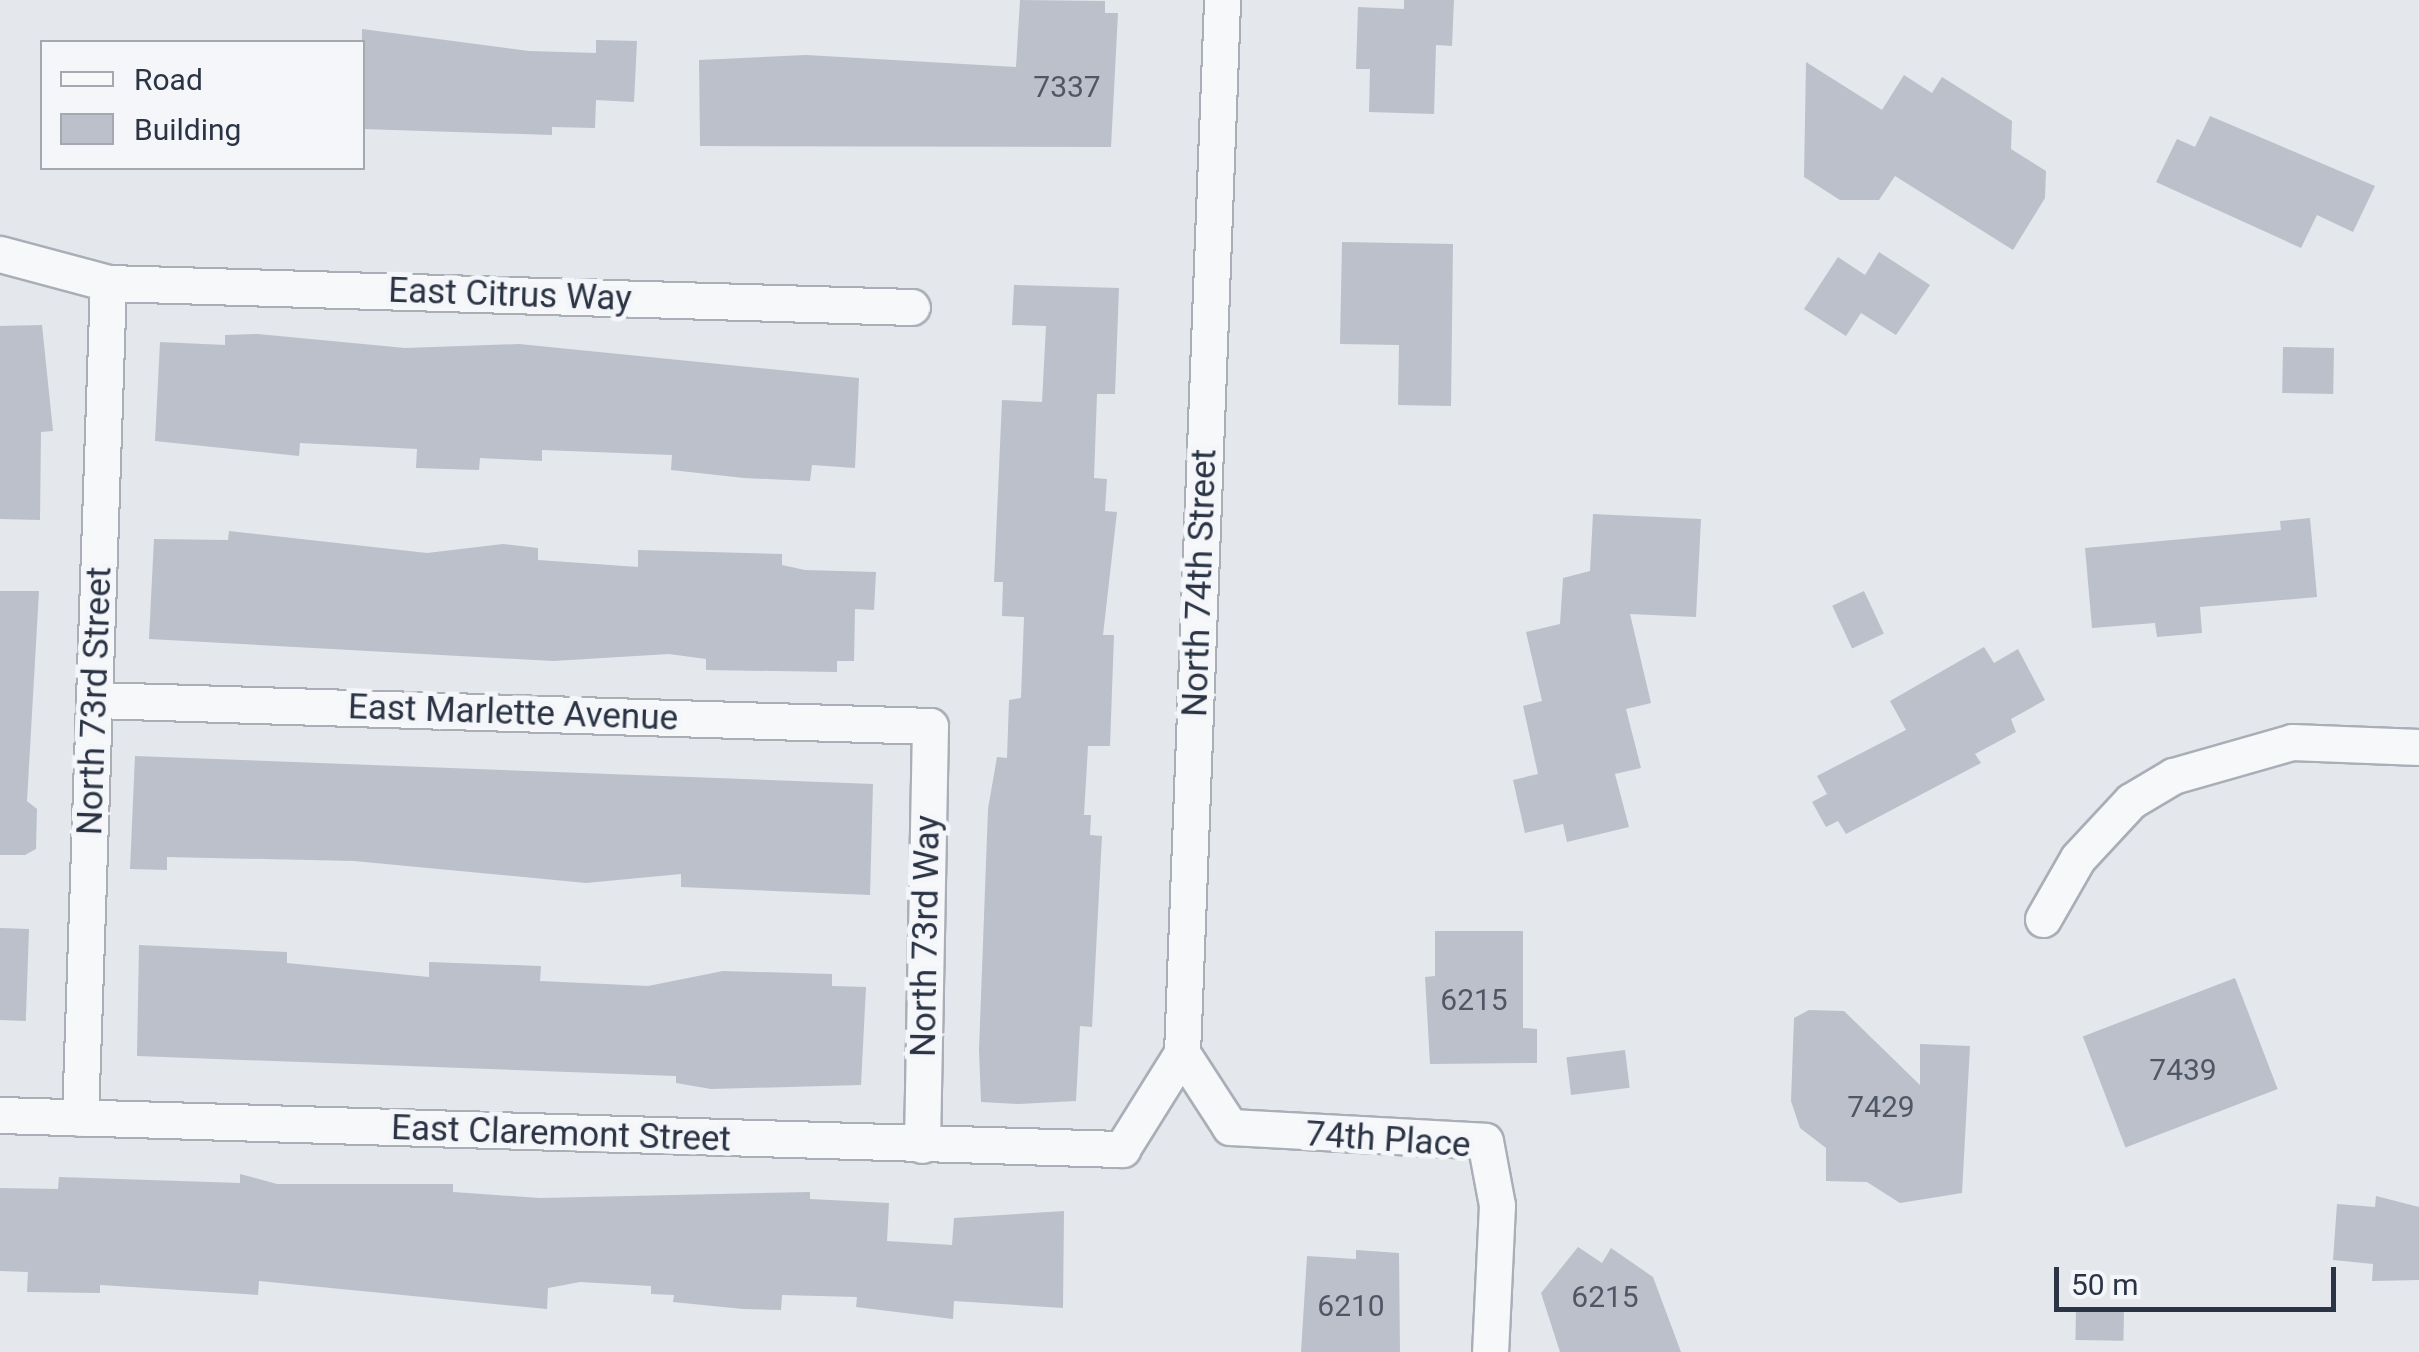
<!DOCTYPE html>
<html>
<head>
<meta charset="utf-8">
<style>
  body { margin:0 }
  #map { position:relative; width:2419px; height:1352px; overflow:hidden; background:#e4e7ec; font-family:Roboto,sans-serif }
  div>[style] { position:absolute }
  .building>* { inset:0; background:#bbc0ca; transform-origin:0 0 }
  .roads { filter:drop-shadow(2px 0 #a9aeb7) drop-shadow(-2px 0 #a9aeb7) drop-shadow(0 2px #a9aeb7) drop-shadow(0 -2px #a9aeb7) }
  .minor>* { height:35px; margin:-17.5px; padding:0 17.5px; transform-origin:17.5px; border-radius:17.5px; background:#f7f8fa }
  span { translate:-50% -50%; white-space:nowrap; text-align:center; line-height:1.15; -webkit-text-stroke:10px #f4f6f9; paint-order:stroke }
  .number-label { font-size:30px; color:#4f5766 }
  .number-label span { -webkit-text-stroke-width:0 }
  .street-label { font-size:35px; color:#2b3445 }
  .legend { position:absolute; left:40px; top:40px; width:325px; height:130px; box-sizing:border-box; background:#f4f6f9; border:2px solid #a4a8b1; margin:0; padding:12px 18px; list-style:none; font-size:30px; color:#2b3445 }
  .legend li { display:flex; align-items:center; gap:20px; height:50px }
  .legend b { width:50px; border:2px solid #a4a8b1 }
  .scale { position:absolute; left:2054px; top:1267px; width:282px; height:45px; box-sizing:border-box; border:5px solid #2b3445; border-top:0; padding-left:12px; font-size:30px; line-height:35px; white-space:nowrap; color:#2b3445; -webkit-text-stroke:8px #f4f6f9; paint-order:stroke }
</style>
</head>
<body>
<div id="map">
  <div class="building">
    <div style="clip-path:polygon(1020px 0,1105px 1px,1105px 13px,1118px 13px,1111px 147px,700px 146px,699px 60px,806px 55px,1016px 67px)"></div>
    <div style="clip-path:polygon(1404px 0,1454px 0,1452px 46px,1436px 45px,1434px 114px,1369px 112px,1370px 69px,1356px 69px,1358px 7px,1404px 9px)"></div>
    <div style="clip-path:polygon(362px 29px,529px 51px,596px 53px,596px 40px,637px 41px,634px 102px,596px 100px,595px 128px,552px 127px,552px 135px,362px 129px)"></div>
    <div style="clip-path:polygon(1806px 62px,1882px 110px,1904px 75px,1932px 93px,1942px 77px,2012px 121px,2011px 149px,2046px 171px,2045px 198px,2013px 250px,1895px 176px,1879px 200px,1840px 200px,1804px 177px)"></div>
    <div style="clip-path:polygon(2210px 116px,2375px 186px,2353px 232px,2317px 215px,2301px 248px,2156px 182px,2177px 139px,2195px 147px)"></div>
    <div style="clip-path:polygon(1342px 242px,1453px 244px,1451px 406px,1398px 405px,1399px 345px,1340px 344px)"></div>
    <div style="clip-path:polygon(1879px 252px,1930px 285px,1896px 335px,1861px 313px,1846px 336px,1804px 309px,1838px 257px,1865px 275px)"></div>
    <div style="clip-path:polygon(1014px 285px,1119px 288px,1115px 394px,1097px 394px,1094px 478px,1107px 479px,1105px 511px,1117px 512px,1103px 635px,1114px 635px,1110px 746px,1088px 746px,1084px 815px,1091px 815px,1090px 835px,1102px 836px,1092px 1027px,1080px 1026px,1076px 1101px,1019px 1104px,981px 1102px,979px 1050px,988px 809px,997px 757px,1007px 758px,1009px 700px,1021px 698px,1024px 617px,1002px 616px,1003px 582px,994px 582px,1002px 400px,1042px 402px,1046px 326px,1012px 325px)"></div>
    <div style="clip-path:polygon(42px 325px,53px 431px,41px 432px,40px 520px,0 519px,0 326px)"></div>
    <div style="clip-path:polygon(258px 334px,405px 348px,519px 344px,859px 378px,855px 468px,812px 465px,810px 481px,744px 478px,671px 470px,672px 455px,542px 450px,542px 461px,480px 458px,479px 470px,416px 468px,417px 449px,300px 443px,299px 456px,155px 441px,160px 342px,225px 345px,225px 335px)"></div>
    <div style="left:2283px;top:347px;width:51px;height:46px;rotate:1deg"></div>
    <div style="clip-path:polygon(1593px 514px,1701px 519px,1696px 617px,1630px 614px,1651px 703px,1626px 709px,1641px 768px,1615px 774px,1629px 827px,1567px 842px,1563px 824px,1525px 833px,1513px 780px,1538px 774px,1523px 706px,1542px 701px,1526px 632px,1560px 624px,1563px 578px,1590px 571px)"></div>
    <div style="clip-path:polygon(2310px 518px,2317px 597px,2200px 607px,2202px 633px,2157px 637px,2155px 623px,2092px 628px,2085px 548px,2281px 530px,2280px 521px)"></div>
    <div style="clip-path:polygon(229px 531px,427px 553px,503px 544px,538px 548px,538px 560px,638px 567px,638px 550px,782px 554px,782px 565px,805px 570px,876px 572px,874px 610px,855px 609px,854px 661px,837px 661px,837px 672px,706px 670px,706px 659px,669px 654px,553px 661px,149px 639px,154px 539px,228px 540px)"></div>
    <div style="clip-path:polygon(0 591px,39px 591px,27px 801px,37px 809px,36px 849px,25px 855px,0 855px)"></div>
    <div style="left:1864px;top:591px;width:47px;height:35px;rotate:65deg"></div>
    <div style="clip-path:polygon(1984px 647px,1994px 663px,2018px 649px,2045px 700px,2011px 719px,2016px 732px,1975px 754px,1981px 763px,1846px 834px,1838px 821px,1826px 827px,1812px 802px,1827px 794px,1817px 776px,1906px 730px,1890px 701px)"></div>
    <div style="clip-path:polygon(135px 756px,873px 784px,870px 895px,681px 887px,681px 874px,586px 883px,354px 861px,167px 857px,167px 870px,130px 869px)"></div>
    <div style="left:0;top:928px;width:29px;height:92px;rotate:2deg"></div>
    <div style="clip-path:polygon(1435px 931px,1523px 931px,1523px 1028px,1537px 1029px,1537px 1063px,1430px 1064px,1425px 977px,1435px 976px)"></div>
    <div style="clip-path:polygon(139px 945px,287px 952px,287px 963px,429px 977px,429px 962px,541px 966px,540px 981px,648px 986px,723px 971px,832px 974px,832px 986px,866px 987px,861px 1085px,711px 1089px,676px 1083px,676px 1076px,137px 1056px)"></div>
    <div style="left:2235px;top:978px;width:119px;height:163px;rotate:69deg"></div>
    <div style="clip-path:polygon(1809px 1010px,1844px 1011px,1920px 1085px,1920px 1044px,1970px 1046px,1962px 1193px,1900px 1203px,1867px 1182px,1826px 1181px,1826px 1148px,1800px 1128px,1791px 1101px,1794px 1018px)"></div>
    <div style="left:1625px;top:1050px;width:38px;height:59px;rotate:83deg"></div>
    <div style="clip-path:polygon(240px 1174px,277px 1184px,453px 1184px,453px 1192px,540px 1198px,810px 1192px,810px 1199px,889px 1203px,887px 1241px,952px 1245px,954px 1218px,1064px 1211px,1063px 1308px,954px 1301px,953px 1319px,856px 1307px,857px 1297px,782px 1295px,781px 1310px,743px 1309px,673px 1302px,674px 1295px,651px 1294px,651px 1286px,580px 1282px,548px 1288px,547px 1309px,259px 1281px,258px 1295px,100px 1285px,100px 1293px,27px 1292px,28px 1272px,0 1271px,0 1188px,58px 1189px,59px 1177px,240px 1183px)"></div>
    <div style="clip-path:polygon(2376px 1196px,2419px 1207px,2419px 1280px,2372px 1281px,2373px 1264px,2333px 1260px,2337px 1204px,2375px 1207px)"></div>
    <div style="clip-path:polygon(1578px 1247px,1602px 1263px,1611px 1248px,1653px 1277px,1681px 1352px,1560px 1352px,1541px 1293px)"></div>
    <div style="clip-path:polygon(1356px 1250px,1399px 1253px,1400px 1352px,1301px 1352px,1307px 1256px,1356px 1259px)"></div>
    <div style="left:2076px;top:1308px;width:48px;height:32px;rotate:1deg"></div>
  </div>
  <div class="roads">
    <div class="minor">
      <div style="left:0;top:254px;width:112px;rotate:15deg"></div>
      <div style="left:108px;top:283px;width:804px;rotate:1.71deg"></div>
      <div style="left:95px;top:700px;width:835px;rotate:1.78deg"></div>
      <div style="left:930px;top:726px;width:419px;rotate:91.1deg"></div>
      <div style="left:2043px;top:919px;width:70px;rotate:-60.2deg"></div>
      <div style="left:2078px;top:858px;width:78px;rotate:-47.1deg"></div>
      <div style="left:2131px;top:801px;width:49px;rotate:-30.8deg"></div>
      <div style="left:2173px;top:776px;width:124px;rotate:-15.9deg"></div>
      <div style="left:2292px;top:742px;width:127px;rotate:2.3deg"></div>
      <div style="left:1182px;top:1053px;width:88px;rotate:57deg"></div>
      <div style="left:1230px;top:1127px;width:255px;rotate:3.1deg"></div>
      <div style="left:1485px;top:1141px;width:65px;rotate:79.4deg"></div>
      <div style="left:1497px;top:1205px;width:147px;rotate:92.7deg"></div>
      <div style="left:0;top:1115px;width:1123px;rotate:1.74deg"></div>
      <div style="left:1122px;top:1149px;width:113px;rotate:-58deg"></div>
      <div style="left:1182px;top:1053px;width:1054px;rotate:-87.82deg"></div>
      <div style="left:80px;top:1118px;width:835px;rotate:-88.08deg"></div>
    </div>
  </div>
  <div class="number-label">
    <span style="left:1067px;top:87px">7337</span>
    <span style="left:1474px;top:1000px">6215</span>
    <span style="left:2183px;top:1070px">7439</span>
    <span style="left:1881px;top:1107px">7429</span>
    <span style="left:1605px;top:1297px">6215</span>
    <span style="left:1351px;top:1306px">6210</span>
  </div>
  <div class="street-label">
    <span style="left:510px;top:295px;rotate:2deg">East Citrus Way</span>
    <span style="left:1200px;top:583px;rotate:-88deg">North 74th Street</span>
    <span style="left:95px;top:701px;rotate:-88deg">North 73rd Street</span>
    <span style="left:513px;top:713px;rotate:2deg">East Marlette Avenue</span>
    <span style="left:926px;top:936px;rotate:-89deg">North 73rd Way</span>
    <span style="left:561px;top:1134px;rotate:2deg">East Claremont Street</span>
    <span style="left:1388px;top:1140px;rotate:4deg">74th Place</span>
  </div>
  <ul class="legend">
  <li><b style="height:12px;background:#f7f8fa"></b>Road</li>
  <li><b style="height:28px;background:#bbc0ca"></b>Building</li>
  </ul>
  <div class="scale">50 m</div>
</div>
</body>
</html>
